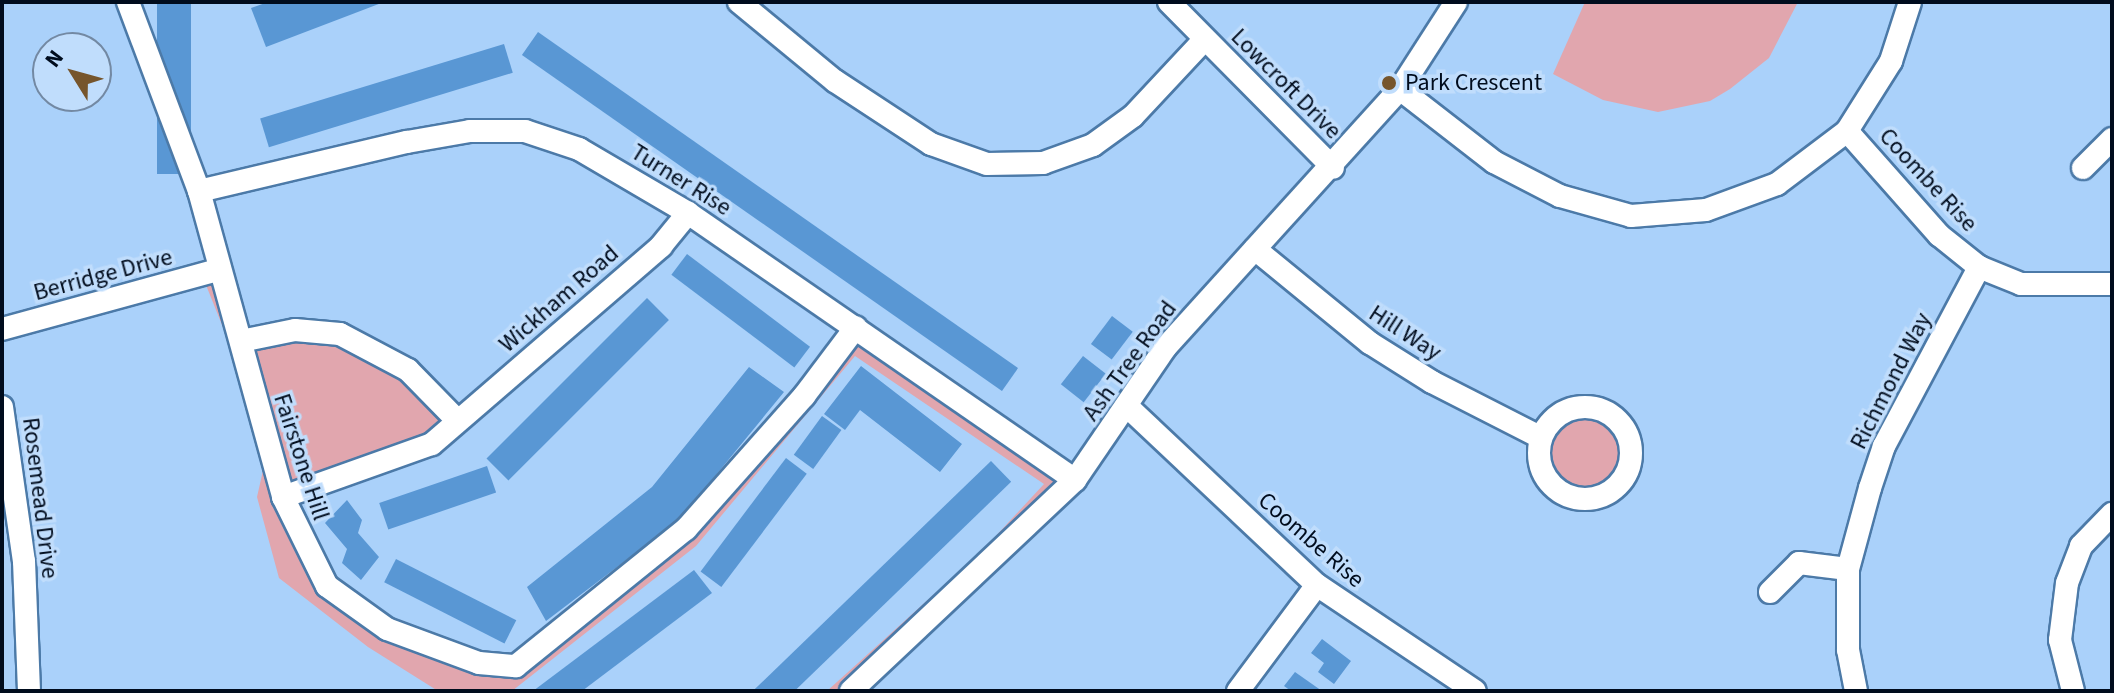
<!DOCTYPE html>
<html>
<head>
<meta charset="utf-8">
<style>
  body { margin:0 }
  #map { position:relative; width:2114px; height:693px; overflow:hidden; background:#aad1fa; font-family:"Source Sans 3",sans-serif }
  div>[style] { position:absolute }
  .green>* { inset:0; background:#e1a6ae }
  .round { border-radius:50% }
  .building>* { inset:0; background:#5997d4; transform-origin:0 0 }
  .roads { filter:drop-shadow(2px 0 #4c7aa8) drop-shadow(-2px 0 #4c7aa8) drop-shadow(0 2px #4c7aa8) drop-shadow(0 -2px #4c7aa8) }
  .minor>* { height:22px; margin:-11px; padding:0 11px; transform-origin:11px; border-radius:11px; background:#fff }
  .minor>.ring { margin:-11px; padding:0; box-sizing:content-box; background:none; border:22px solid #fff; border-radius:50% }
  .dots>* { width:22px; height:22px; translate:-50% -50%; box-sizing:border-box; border:4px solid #c0ddfc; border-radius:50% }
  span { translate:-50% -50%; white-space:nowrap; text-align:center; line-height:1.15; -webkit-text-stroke:7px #c0ddfc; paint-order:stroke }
  .poi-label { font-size:24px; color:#000c1d }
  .left { translate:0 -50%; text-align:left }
  .street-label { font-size:24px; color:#000c1d }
  .frame { position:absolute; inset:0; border:4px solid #000c1d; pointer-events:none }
  .north { position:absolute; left:32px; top:32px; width:80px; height:80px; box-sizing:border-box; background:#c0ddfc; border:2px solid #7389a3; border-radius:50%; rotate:307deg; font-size:22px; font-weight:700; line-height:32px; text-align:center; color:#000c1d }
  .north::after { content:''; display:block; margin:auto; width:28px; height:36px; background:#76552c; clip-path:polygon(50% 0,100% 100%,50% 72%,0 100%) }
</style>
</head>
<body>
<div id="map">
  <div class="green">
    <div style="clip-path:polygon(1585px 2px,1798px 2px,1769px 58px,1730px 89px,1710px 101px,1658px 112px,1603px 100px,1553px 74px)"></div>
    <div style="clip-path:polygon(217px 270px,241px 341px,295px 330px,381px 352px,458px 421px,432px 444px,283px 497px,327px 586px,387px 629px,516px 666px,686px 529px,856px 327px,1075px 480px,851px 691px,827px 691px,982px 551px,1044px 484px,855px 356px,696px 546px,512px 691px,438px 691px,368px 647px,279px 578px,257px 497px,264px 466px,240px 370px,202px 275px)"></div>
    <div class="round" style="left:1546px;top:415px;width:76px;height:76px"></div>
  </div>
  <div class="building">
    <div style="left:157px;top:2px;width:34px;height:172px"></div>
    <div style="clip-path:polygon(268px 2px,384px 2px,266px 47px,251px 8px)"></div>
    <div style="left:538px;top:32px;width:586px;height:28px;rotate:35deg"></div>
    <div style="left:504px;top:44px;width:30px;height:255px;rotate:73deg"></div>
    <div style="left:687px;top:254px;width:154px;height:26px;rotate:37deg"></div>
    <div style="left:647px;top:298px;width:31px;height:227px;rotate:45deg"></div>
    <div style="left:1112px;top:316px;width:26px;height:35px;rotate:37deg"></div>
    <div style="left:1083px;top:356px;width:29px;height:36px;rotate:38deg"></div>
    <div style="clip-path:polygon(861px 366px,962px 444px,940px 472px,860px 410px,845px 430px,824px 414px)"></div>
    <div style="clip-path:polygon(749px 367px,784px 392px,679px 520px,546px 621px,527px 587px,652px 487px)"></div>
    <div style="left:822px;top:416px;width:24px;height:48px;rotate:36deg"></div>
    <div style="left:786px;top:458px;width:26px;height:142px;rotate:37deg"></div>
    <div style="left:991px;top:461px;width:29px;height:333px;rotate:46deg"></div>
    <div style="left:487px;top:466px;width:28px;height:114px;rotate:71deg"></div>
    <div style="clip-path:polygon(347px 500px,362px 520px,358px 533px,379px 557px,361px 580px,342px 563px,347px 549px,325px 523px)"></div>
    <div style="left:396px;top:559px;width:135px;height:26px;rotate:27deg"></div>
    <div style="clip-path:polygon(694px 570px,712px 593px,582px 691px,533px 691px)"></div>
    <div style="clip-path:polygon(1322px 639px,1351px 661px,1334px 684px,1318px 672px,1324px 663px,1311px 653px)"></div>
    <div style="clip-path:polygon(1295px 672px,1322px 691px,1291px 691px,1284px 686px)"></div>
  </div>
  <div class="roads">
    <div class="minor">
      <div style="left:128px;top:2px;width:202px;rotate:69.4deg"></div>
      <div style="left:199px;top:191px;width:317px;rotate:74.6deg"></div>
      <div style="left:283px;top:497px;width:99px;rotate:63.7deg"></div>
      <div style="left:327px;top:586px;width:74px;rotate:35.6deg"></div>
      <div style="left:387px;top:629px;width:98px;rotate:20.3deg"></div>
      <div style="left:479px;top:663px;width:37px;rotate:5deg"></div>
      <div style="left:516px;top:666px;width:218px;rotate:-38.9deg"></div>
      <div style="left:686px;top:529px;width:178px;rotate:-48.4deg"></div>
      <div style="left:804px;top:396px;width:86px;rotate:-53deg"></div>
      <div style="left:739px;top:2px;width:124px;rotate:39.5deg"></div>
      <div style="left:835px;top:81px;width:115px;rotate:33.3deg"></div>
      <div style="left:931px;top:144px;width:59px;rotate:19.7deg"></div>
      <div style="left:987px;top:164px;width:56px;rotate:-1deg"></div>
      <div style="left:1043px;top:163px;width:53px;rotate:-19.8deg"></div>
      <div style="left:1093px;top:145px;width:49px;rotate:-35.9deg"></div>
      <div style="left:1133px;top:116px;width:105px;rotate:-46.9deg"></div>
      <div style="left:1169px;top:2px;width:233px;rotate:45.3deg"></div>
      <div style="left:1400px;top:89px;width:119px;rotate:37.8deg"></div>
      <div style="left:1494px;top:162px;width:74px;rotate:27.3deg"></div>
      <div style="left:1560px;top:196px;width:74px;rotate:15.7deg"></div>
      <div style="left:1631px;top:216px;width:75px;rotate:-4.6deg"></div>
      <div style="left:1706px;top:210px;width:76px;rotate:-20.1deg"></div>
      <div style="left:1777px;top:184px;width:88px;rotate:-37.1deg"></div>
      <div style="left:1847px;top:131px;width:83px;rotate:-57.8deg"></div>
      <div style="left:1891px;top:61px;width:62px;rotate:-72.1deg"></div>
      <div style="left:1847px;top:131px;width:139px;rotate:48.5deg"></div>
      <div style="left:1939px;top:235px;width:51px;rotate:38.7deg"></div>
      <div style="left:1979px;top:267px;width:45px;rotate:22deg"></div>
      <div style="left:2021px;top:284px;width:91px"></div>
      <div style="left:2083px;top:168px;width:41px;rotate:-45deg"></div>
      <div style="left:199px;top:191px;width:214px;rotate:-13.3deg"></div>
      <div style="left:407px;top:142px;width:64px;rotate:-9.9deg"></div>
      <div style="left:470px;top:131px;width:55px"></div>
      <div style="left:525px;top:131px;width:57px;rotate:18.4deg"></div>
      <div style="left:579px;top:149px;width:126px;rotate:30.4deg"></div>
      <div style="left:688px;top:213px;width:470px;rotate:34.6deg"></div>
      <div style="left:1255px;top:249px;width:149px;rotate:39.3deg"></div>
      <div style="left:1370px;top:343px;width:73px;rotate:32.2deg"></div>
      <div style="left:1432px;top:382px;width:121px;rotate:27deg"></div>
      <div style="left:2px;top:329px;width:223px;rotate:-15.3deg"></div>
      <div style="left:241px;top:341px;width:55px;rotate:-11.5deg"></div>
      <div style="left:295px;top:330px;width:45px;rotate:5.1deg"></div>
      <div style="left:340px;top:334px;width:77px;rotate:27.9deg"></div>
      <div style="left:408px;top:370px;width:71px;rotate:45.6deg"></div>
      <div style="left:2px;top:407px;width:156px;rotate:81.9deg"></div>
      <div style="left:24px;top:561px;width:130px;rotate:87.8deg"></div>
      <div class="ring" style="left:1539px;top:407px;width:70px;height:70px"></div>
      <div style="left:1129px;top:408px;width:258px;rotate:43.3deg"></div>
      <div style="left:1317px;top:585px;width:190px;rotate:33.9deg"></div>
      <div style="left:283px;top:497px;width:158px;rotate:-19.6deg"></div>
      <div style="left:432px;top:444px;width:303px;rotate:-40.8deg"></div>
      <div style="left:661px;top:246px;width:43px;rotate:-50.7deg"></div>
      <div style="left:1770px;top:592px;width:41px;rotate:-45deg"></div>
      <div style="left:1799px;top:563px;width:49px;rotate:7deg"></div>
      <div style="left:851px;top:691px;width:308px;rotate:-43.3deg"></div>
      <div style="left:1075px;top:480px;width:160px;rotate:-55.7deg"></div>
      <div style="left:1165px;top:348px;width:350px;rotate:-47.8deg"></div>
      <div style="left:1400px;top:89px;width:103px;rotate:-57.2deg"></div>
      <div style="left:1238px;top:691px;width:132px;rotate:-53.3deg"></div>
      <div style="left:1856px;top:691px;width:42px;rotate:-101deg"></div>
      <div style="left:1848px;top:650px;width:81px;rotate:-90deg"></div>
      <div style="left:1848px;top:569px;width:84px;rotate:-74.8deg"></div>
      <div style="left:1870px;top:488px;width:44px;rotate:-71.6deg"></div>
      <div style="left:1884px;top:446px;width:203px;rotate:-62deg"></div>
      <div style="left:2073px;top:691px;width:53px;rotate:-104.3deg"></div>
      <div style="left:2060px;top:640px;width:57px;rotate:-83deg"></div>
      <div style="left:2067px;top:583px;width:40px;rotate:-69deg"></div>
      <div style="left:2081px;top:546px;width:45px;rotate:-45.9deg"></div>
    </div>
  </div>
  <div class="dots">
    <div style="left:1389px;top:83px;background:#76552c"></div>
  </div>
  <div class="poi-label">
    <span class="left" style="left:1405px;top:83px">Park Crescent</span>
  </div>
  <div class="street-label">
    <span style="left:1286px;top:84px;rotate:45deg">Lowcroft Drive</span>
    <span style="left:681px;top:180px;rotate:32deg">Turner Rise</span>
    <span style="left:1928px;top:180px;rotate:47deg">Coombe Rise</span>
    <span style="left:103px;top:275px;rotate:-15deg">Berridge Drive</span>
    <span style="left:559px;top:299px;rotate:-41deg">Wickham Road</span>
    <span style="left:1405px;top:333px;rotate:33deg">Hill Way</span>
    <span style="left:1130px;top:361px;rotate:-54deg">Ash Tree Road</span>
    <span style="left:1891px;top:381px;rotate:-63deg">Richmond Way</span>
    <span style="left:301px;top:457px;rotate:72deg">Fairstone Hill</span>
    <span style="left:40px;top:498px;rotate:83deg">Rosemead Drive</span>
    <span style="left:1311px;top:540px;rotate:41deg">Coombe Rise</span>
  </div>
  <div class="frame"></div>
  <div class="north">N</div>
</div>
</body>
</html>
